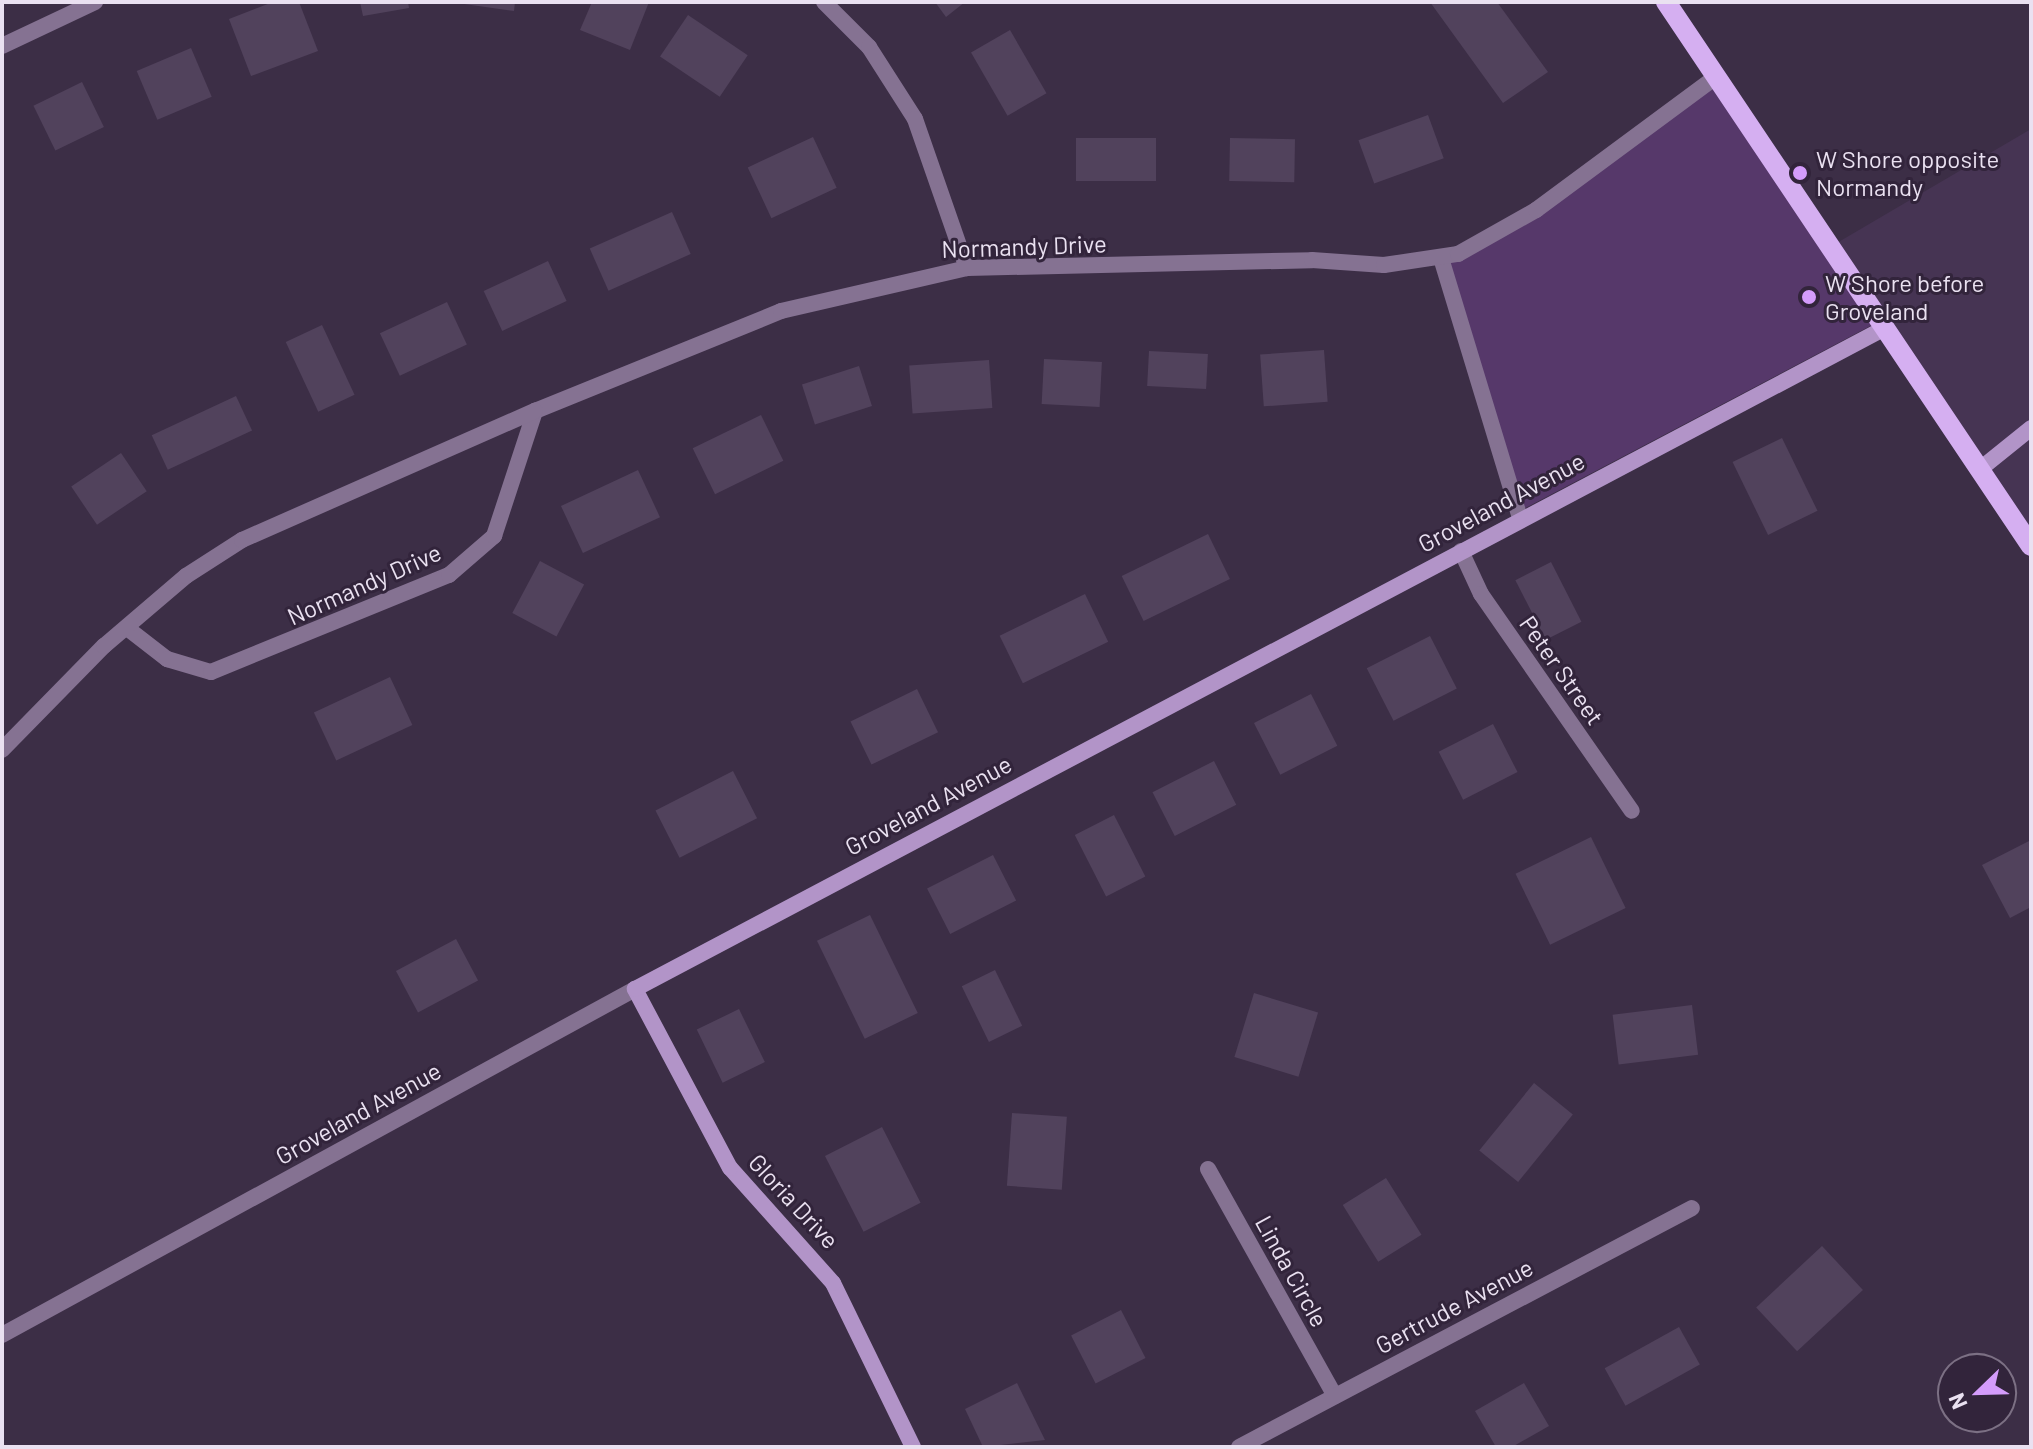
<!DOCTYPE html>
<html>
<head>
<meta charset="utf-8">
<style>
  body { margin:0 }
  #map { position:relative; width:2033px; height:1449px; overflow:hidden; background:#3c2e46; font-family:Barlow,sans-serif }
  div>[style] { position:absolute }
  .built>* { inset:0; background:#463453 }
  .green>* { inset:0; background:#56386a }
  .building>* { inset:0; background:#51425c; transform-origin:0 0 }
  .street>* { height:16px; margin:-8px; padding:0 8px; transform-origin:8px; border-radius:8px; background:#857292 }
  .secondary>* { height:16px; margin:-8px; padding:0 8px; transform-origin:8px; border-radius:8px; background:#b294c8 }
  .primary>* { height:20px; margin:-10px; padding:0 10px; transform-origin:10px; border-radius:10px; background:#d5aff1 }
  .dots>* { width:22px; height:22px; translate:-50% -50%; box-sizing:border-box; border:4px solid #32243b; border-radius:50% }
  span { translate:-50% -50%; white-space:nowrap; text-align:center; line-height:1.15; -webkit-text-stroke:6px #32243b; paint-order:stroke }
  .poi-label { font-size:24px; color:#eae1f1 }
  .left { translate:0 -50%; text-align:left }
  .street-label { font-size:24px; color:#eae1f1 }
  .frame { position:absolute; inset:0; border:4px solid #eae1f1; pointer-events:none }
  .north { position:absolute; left:1937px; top:1353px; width:80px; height:80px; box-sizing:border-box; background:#32243b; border:2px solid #7c7084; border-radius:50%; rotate:247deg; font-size:22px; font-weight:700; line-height:32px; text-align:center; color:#eae1f1 }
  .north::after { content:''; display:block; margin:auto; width:28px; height:36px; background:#d49cfb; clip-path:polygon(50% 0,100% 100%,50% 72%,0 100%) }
</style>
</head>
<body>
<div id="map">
  <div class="built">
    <div style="clip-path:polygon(2031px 129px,2031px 552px,1830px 247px)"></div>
  </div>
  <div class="green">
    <div style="clip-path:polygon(1708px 82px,1876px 323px,1512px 515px,1440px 262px,1530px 212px)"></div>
  </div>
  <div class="building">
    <div style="clip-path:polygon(273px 2px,299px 2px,318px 51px,251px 76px,229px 19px)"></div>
    <div style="clip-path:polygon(360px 2px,408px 2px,409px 8px,363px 16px)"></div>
    <div style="clip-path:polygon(450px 2px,515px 2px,514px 11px)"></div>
    <div style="clip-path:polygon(592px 2px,649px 2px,630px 50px,580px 30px)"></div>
    <div style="clip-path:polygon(935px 2px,965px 2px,946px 17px)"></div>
    <div style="clip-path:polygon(1430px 2px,1497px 2px,1548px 72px,1503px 103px)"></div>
    <div style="left:688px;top:15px;width:72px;height:50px;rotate:34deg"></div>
    <div style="left:1010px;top:30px;width:73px;height:45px;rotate:60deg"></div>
    <div style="left:191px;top:48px;width:53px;height:59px;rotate:67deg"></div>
    <div style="left:82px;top:82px;width:50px;height:54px;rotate:64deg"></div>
    <div style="left:1428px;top:115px;width:46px;height:74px;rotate:70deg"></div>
    <div style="left:813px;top:137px;width:56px;height:72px;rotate:65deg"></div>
    <div style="left:1076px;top:138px;width:80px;height:43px"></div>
    <div style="left:1230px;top:138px;width:65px;height:43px;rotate:1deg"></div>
    <div style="left:672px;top:212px;width:46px;height:90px;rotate:66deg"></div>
    <div style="left:548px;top:261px;width:44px;height:71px;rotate:65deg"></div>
    <div style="left:447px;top:302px;width:47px;height:74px;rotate:65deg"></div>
    <div style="left:322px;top:325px;width:77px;height:40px;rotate:65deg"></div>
    <div style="left:1324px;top:350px;width:52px;height:64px;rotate:86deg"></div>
    <div style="left:1149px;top:351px;width:59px;height:35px;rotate:3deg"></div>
    <div style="left:1044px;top:359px;width:58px;height:45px;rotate:3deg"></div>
    <div style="left:989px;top:360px;width:48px;height:80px;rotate:86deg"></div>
    <div style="left:859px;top:366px;width:42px;height:60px;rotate:72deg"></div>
    <div style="left:236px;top:396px;width:38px;height:93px;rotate:65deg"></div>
    <div style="left:761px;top:415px;width:51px;height:76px;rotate:64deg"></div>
    <div style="left:1782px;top:438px;width:81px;height:55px;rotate:64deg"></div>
    <div style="left:121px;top:453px;width:46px;height:60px;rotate:56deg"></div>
    <div style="left:638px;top:470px;width:52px;height:85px;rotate:65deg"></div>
    <div style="left:1208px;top:534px;width:50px;height:96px;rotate:64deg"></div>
    <div style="left:540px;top:561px;width:50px;height:59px;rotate:28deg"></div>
    <div style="left:1551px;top:562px;width:67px;height:40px;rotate:63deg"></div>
    <div style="left:1085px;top:594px;width:53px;height:95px;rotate:64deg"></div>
    <div style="left:1430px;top:636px;width:59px;height:71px;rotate:63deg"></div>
    <div style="left:390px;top:677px;width:53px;height:84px;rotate:65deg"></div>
    <div style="left:917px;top:689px;width:48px;height:74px;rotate:64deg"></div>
    <div style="left:1311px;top:694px;width:58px;height:64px;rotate:63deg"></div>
    <div style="left:1493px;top:724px;width:54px;height:61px;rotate:63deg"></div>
    <div style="left:1214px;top:761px;width:49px;height:69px;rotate:63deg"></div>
    <div style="left:733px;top:771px;width:53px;height:87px;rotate:63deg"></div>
    <div style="left:1114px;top:815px;width:69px;height:44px;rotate:63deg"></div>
    <div style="left:1591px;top:837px;width:79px;height:84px;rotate:64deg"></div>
    <div style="clip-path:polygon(2031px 840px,2031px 907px,2010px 918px,1982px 865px)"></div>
    <div style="left:993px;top:855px;width:51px;height:74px;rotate:63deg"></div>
    <div style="left:870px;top:915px;width:109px;height:59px;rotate:64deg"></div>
    <div style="left:456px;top:939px;width:47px;height:68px;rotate:62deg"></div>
    <div style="left:995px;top:970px;width:62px;height:37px;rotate:64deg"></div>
    <div style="left:1254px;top:993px;width:67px;height:67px;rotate:17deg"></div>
    <div style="left:1692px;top:1005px;width:50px;height:80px;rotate:83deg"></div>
    <div style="left:739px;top:1009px;width:59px;height:47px;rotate:64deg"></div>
    <div style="left:1534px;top:1083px;width:50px;height:87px;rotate:39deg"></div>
    <div style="left:1012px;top:1113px;width:55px;height:73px;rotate:4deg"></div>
    <div style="left:882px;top:1127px;width:85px;height:64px;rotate:63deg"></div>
    <div style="left:1386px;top:1178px;width:67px;height:51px;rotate:58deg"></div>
    <div style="left:1822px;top:1246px;width:60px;height:90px;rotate:47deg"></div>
    <div style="left:1121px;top:1310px;width:54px;height:56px;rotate:63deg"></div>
    <div style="left:1679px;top:1327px;width:43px;height:85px;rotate:61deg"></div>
    <div style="clip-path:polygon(1017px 1383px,1045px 1440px,983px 1447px,965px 1409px)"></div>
    <div style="clip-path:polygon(1524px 1383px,1549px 1426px,1512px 1447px,1496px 1447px,1475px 1411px)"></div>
  </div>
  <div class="street">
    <div style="left:824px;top:2px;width:64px;rotate:45deg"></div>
    <div style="left:869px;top:47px;width:85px;rotate:57.4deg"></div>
    <div style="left:915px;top:119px;width:158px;rotate:70.8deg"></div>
    <div style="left:2px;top:46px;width:103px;rotate:-25.3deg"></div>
    <div style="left:1441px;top:258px;width:272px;rotate:73.1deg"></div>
    <div style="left:1461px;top:551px;width:47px;rotate:65.1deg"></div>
    <div style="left:1481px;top:594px;width:264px;rotate:55.2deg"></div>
    <div style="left:127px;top:628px;width:51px;rotate:37.8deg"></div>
    <div style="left:167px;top:659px;width:46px;rotate:16.5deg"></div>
    <div style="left:211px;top:672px;width:257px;rotate:-22.2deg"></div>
    <div style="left:449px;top:575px;width:60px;rotate:-40.9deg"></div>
    <div style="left:494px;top:536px;width:132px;rotate:-71.8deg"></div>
    <div style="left:535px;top:411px;width:266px;rotate:-22.1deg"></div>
    <div style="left:781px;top:311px;width:191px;rotate:-13deg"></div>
    <div style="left:967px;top:268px;width:345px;rotate:-1.3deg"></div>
    <div style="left:1312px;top:260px;width:72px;rotate:4deg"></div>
    <div style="left:1384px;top:265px;width:75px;rotate:-8.5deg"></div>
    <div style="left:1458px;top:254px;width:90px;rotate:-29.4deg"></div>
    <div style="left:1536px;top:210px;width:224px;rotate:-36.5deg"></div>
    <div style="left:2px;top:750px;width:146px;rotate:-45.6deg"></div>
    <div style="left:104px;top:646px;width:108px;rotate:-40.5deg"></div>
    <div style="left:186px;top:576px;width:67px;rotate:-32.7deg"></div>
    <div style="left:242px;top:540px;width:320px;rotate:-23.8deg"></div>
    <div style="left:1208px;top:1169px;width:260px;rotate:60.8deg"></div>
    <div style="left:2px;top:1335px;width:721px;rotate:-28.66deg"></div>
    <div style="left:1239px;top:1447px;width:512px;rotate:-27.82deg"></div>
  </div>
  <div class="secondary">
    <div style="left:1979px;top:470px;width:67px;rotate:-38.9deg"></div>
    <div style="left:913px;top:1447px;width:182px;rotate:-116deg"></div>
    <div style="left:833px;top:1283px;width:154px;rotate:-131.8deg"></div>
    <div style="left:730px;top:1168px;width:203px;rotate:-118deg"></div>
    <div style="left:635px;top:989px;width:1412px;rotate:-27.87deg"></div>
  </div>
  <div class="primary">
    <div style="left:1666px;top:2px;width:655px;rotate:56.14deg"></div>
  </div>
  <div class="dots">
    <div style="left:1800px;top:173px;background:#d49cfb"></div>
    <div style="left:1809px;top:297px;background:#d49cfb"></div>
  </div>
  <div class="poi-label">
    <span class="left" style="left:1816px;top:173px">W Shore opposite<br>Normandy</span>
    <span class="left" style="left:1825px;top:297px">W Shore before<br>Groveland</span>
  </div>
  <div class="street-label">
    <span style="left:1024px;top:246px;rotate:-2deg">Normandy Drive</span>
    <span style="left:1501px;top:502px;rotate:-28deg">Groveland Avenue</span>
    <span style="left:364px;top:584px;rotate:-24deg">Normandy Drive</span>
    <span style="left:1562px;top:670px;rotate:55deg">Peter Street</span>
    <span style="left:928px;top:805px;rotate:-28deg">Groveland Avenue</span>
    <span style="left:358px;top:1113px;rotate:-29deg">Groveland Avenue</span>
    <span style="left:794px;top:1201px;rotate:47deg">Gloria Drive</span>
    <span style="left:1292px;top:1271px;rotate:61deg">Linda Circle</span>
    <span style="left:1454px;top:1306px;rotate:-28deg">Gertrude Avenue</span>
  </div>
  <div class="frame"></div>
  <div class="north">N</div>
</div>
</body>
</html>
